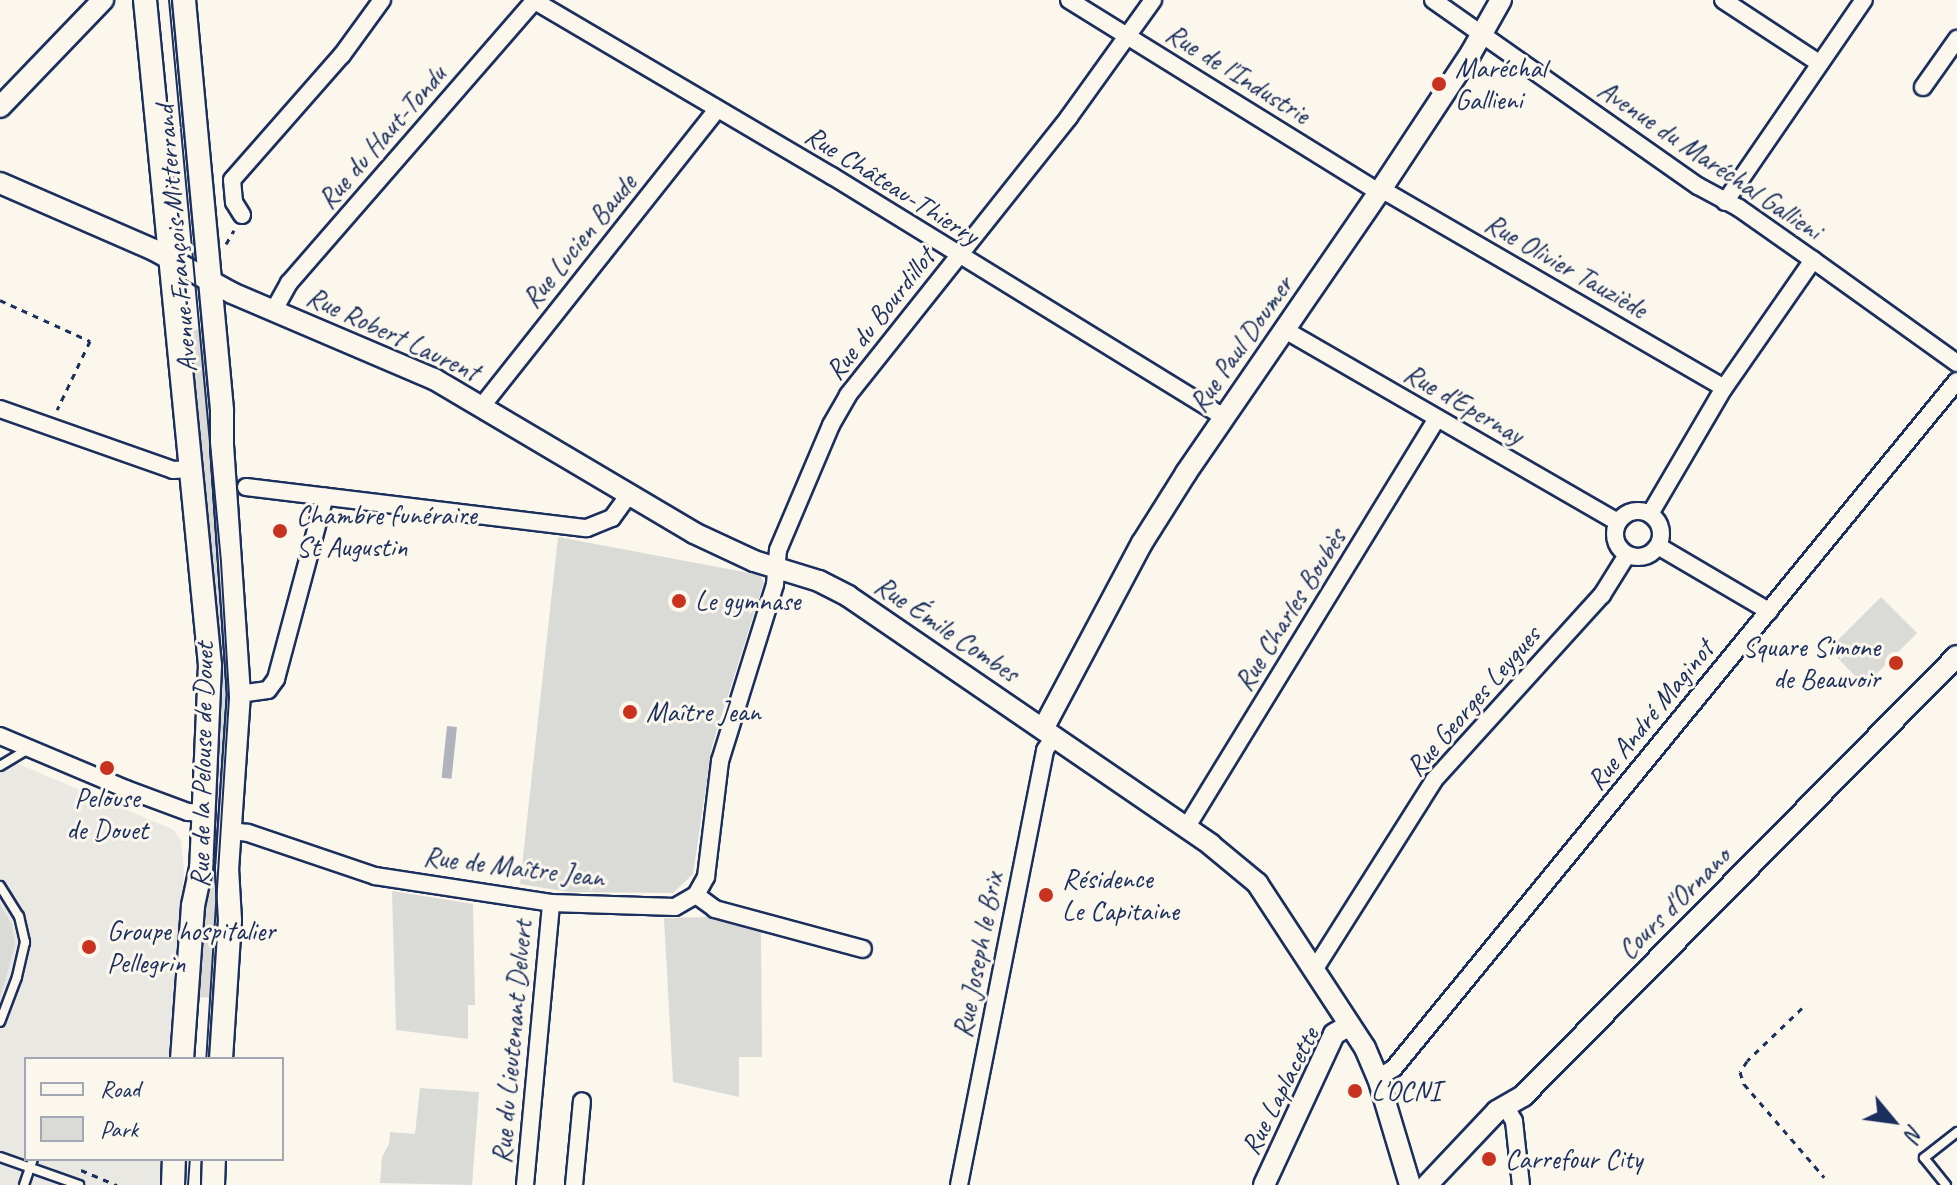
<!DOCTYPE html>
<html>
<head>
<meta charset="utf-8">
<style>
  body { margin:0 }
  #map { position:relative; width:1957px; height:1185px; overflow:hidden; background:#fbf7ec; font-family:Caveat,sans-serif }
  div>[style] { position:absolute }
  .built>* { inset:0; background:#eae8e2 }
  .green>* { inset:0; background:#dadad7; transform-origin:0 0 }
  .water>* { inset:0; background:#afb3bb; transform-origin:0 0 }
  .path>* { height:3px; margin-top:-1.5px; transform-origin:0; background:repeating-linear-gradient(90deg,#1b2f5e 0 6px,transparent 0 12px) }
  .roads { filter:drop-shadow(2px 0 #1b2f5e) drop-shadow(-2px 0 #1b2f5e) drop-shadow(0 2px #1b2f5e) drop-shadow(0 -2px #1b2f5e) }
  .service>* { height:8px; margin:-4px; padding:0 4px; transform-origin:4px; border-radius:4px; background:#fbf7ec }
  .minor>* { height:16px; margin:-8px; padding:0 8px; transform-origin:8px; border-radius:8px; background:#fbf7ec }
  .minor>.ring { margin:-8px; padding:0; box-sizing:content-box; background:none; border:16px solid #fbf7ec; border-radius:50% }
  .tertiary>* { height:20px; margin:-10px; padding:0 10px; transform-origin:10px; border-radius:10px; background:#fbf7ec }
  .secondary>* { height:22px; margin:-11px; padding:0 11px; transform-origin:11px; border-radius:11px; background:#fbf7ec }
  .tram>* { height:2px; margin:-1px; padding:0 1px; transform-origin:1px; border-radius:1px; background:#1b2f5e }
  .dots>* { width:22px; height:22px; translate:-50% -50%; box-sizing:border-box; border:4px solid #fbf7ec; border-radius:50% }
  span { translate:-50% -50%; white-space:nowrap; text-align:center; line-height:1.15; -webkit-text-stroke:6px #fbf7ec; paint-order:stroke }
  .poi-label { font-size:28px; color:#1b2f5e }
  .left { translate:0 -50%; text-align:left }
  .right { translate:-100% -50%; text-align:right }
  .street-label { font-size:28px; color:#1b2f5e }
  .legend { position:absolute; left:24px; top:1057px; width:260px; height:104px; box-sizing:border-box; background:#fbf7ec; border:2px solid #a1a7b3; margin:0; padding:10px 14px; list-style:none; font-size:24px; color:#1b2f5e }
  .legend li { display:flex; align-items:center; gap:16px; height:40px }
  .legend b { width:40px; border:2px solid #a1a7b3 }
  .north { position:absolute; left:1853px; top:1081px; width:80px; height:80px; -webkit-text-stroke:6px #fbf7ec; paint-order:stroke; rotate:119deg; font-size:22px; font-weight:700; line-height:32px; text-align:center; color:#1b2f5e }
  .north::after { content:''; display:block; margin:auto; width:28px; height:36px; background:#1b2f5e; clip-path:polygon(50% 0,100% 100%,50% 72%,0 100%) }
</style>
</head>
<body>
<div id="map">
  <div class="built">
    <div style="clip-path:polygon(0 756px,174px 830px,181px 841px,184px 871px,171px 1059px,26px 1059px,26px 1159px,165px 1159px,163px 1185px,0 1185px)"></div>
  </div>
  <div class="green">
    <div style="clip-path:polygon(203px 329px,233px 667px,220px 998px,191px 997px,215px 727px,187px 331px)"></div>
    <div style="clip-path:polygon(558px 537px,760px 575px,764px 582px,712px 746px,693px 874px,673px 893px,569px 892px,520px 884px)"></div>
    <div style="left:1881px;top:597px;width:51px;height:74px;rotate:45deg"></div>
    <div style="clip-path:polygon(392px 891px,473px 904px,475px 1005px,468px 1005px,468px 1039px,396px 1030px)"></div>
    <div style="clip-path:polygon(0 904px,12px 925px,15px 945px,0 998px)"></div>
    <div style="clip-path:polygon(709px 917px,761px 932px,762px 1057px,739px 1057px,739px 1097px,673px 1082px,664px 918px)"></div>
    <div style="clip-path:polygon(420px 1088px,479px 1092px,472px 1185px,380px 1183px,382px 1157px,389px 1144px,390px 1132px,415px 1134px)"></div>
  </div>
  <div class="water">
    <div style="left:447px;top:726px;width:10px;height:52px;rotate:6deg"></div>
  </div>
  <div class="path">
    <div style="left:226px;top:244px;width:16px;rotate:-60deg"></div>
    <div style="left:0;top:300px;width:99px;rotate:24.5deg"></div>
    <div style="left:90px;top:341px;width:76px;rotate:115.6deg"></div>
    <div style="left:1802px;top:1008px;width:76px;rotate:136.1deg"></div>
    <div style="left:1747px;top:1061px;width:13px;rotate:122deg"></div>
    <div style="left:1740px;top:1072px;width:13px;rotate:72deg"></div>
    <div style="left:1744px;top:1084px;width:123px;rotate:49.3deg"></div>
    <div style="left:81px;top:1170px;width:39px;rotate:23deg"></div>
  </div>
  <div class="roads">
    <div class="service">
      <div style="left:0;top:766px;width:33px;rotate:-31deg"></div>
      <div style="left:0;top:886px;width:36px;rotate:58deg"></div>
      <div style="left:19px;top:916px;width:27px;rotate:77deg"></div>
      <div style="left:25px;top:942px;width:36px;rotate:103deg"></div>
      <div style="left:17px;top:977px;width:48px;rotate:110.7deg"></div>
      <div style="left:0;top:1157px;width:84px;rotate:19.5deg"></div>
      <div style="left:24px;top:1185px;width:28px;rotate:-71deg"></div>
      <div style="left:1946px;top:1185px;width:35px;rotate:-129deg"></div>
      <div style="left:1924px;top:1158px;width:42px;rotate:-38.2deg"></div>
    </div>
    <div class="minor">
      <div style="left:533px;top:0;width:347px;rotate:30.5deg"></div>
      <div style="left:832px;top:176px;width:460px;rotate:31.6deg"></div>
      <div style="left:1069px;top:0;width:357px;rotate:31.8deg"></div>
      <div style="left:1372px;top:188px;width:17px;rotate:17deg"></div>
      <div style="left:1388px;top:193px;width:388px;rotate:30.1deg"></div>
      <div style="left:1433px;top:0;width:324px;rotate:35.1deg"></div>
      <div style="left:1698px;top:186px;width:47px;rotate:28.2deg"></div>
      <div style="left:1739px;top:208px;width:90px;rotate:35.1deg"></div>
      <div style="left:1813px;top:260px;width:177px;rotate:35.6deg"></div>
      <div style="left:1723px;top:0;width:115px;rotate:33.3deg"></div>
      <div style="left:1923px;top:87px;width:59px;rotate:-54.7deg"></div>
      <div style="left:1725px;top:202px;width:245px;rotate:-55.5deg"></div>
      <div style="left:242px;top:215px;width:15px;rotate:-122deg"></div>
      <div style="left:234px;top:202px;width:22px;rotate:-95deg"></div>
      <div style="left:232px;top:180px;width:167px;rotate:-48.7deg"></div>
      <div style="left:342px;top:55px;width:68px;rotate:-54deg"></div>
      <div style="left:274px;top:310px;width:31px;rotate:-61deg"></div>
      <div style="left:289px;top:283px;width:374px;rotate:-49deg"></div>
      <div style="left:1285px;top:330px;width:384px;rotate:30deg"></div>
      <div style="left:482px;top:406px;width:379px;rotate:-51.6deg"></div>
      <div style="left:0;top:409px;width:183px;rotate:19.4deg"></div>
      <div style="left:173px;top:470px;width:20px;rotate:-3deg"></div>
      <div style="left:246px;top:487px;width:343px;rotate:6.9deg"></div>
      <div style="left:587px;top:528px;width:27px;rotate:-22deg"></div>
      <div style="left:612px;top:518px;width:27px;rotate:-54deg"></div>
      <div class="ring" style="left:1615px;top:511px;width:30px;height:30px"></div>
      <div style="left:1650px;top:514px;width:146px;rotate:-59.6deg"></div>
      <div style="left:1724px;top:388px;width:156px;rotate:-55.2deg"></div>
      <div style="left:1658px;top:546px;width:129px;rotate:30.4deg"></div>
      <div style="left:239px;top:694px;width:29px;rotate:-8deg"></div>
      <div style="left:268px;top:690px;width:14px;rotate:-54deg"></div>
      <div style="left:276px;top:679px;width:189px;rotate:-75deg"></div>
      <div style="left:0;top:736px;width:137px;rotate:22.8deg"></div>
      <div style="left:126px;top:789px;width:66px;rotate:20.4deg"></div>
      <div style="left:188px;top:812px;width:17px;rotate:3deg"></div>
      <div style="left:1186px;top:828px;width:480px;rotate:-58.5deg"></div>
      <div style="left:230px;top:831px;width:18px;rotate:6deg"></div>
      <div style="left:248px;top:833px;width:134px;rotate:18.7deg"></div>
      <div style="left:375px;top:876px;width:178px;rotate:8.7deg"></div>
      <div style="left:551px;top:903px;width:124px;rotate:1.8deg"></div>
      <div style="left:675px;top:907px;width:24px;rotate:-30deg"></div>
      <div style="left:696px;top:895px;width:21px;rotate:-61deg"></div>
      <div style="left:706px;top:877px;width:117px;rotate:-83.1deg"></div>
      <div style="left:720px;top:761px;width:185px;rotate:-72.7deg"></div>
      <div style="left:775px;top:584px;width:34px;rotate:-85deg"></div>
      <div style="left:778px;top:550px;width:136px;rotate:-67deg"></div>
      <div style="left:831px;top:425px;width:34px;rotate:-60deg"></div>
      <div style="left:848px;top:395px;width:355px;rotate:-51.5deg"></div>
      <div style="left:1069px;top:117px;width:144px;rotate:-54.3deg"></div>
      <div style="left:696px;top:895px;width:24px;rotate:36deg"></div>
      <div style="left:715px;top:909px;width:153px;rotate:15.1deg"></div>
      <div style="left:1316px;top:967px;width:221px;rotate:-57.7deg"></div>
      <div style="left:1434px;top:780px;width:250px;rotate:-47.8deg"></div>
      <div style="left:1602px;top:595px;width:47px;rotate:-58deg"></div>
      <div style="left:1378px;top:1078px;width:19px;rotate:-32deg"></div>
      <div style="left:1394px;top:1068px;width:888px;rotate:-50.67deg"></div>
      <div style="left:1506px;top:1108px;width:15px;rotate:58deg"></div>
      <div style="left:1514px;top:1121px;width:64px;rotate:83.8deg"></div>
      <div style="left:525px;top:1185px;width:283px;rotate:-84.7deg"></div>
      <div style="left:574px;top:1185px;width:84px;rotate:-84.6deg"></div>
      <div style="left:959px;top:1185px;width:443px;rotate:-78.8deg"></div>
      <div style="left:1045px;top:750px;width:16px;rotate:-55deg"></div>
    </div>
    <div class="tertiary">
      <div style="left:0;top:107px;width:149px;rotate:-46.1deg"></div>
      <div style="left:0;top:183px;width:168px;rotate:23.5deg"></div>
      <div style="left:154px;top:250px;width:89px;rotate:28.9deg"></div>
      <div style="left:232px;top:293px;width:220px;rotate:23.1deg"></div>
      <div style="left:434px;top:379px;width:302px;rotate:30.6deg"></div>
      <div style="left:694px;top:533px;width:66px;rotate:25deg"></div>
      <div style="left:754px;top:561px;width:68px;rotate:17.1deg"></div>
      <div style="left:819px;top:581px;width:33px;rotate:27deg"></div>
      <div style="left:848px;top:596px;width:440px;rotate:34.4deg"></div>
      <div style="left:1211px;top:845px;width:60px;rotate:39.6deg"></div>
      <div style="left:1257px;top:883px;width:197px;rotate:56.8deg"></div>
      <div style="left:1365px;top:1048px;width:33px;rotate:67deg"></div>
      <div style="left:1378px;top:1078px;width:112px;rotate:73.3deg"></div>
      <div style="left:1043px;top:729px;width:211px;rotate:-62deg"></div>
      <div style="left:1142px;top:543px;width:83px;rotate:-57.8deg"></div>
      <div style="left:1186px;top:473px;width:342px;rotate:-55.5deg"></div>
      <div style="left:1380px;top:191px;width:165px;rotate:-56.6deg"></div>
      <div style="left:1471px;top:53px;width:61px;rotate:-60.5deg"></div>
      <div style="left:1264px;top:1185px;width:166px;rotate:-65.1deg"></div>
      <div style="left:1334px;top:1034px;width:18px;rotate:-29deg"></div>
      <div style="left:1427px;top:1185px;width:102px;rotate:-46.6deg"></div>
      <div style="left:1497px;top:1111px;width:30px;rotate:-30deg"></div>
      <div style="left:1523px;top:1096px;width:618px;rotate:-45.39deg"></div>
    </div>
    <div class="secondary">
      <div style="left:145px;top:0;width:668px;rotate:84.42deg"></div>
      <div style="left:210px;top:665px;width:203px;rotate:92.5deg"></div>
      <div style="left:201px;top:868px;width:39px;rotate:102deg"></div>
      <div style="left:193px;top:906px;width:153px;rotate:94.1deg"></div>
      <div style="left:184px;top:0;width:413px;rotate:84.7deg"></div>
      <div style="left:222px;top:411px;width:34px;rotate:90deg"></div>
      <div style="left:222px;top:445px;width:250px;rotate:86.1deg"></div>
      <div style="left:239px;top:694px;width:174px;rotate:93.9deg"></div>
      <div style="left:227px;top:868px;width:52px;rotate:86.7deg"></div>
      <div style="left:230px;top:920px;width:139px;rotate:93.7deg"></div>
      <div style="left:173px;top:1185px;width:26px;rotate:-88deg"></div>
      <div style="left:213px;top:1185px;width:26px;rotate:-88deg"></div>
    </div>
  </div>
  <div class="tram">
    <div style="left:169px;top:0;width:564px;rotate:84.71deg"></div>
    <div style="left:221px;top:562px;width:136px;rotate:86.6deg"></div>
    <div style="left:229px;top:698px;width:362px;rotate:93.6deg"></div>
    <div style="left:188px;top:1185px;width:26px;rotate:-86deg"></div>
  </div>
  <div class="dots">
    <div style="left:1439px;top:84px;background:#c8321e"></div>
    <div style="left:280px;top:531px;background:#c8321e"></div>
    <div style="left:679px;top:601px;background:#c8321e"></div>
    <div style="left:1896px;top:663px;background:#c8321e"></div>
    <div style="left:630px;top:712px;background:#c8321e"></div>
    <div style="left:107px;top:768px;background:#c8321e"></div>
    <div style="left:1046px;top:895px;background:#c8321e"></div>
    <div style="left:89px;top:947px;background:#c8321e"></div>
    <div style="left:1355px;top:1091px;background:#c8321e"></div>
    <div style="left:1489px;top:1159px;background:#c8321e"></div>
  </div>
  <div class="poi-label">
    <span class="left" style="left:1455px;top:84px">Maréchal<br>Gallieni</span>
    <span class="left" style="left:296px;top:531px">Chambre funéraire<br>St Augustin</span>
    <span class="left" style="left:695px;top:601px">Le gymnase</span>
    <span class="right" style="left:1880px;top:663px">Square Simone<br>de Beauvoir</span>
    <span class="left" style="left:646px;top:712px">Maître Jean</span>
    <span style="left:107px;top:814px">Pelouse<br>de Douet</span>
    <span class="left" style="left:1062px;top:895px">Résidence<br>Le Capitaine</span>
    <span class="left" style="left:107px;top:947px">Groupe hospitalier<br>Pellegrin</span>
    <span class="left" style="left:1371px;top:1091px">L'OCNI</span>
    <span class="left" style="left:1505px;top:1159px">Carrefour City</span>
  </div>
  <div class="street-label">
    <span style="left:1238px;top:74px;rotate:32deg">Rue de l'Industrie</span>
    <span style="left:382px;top:137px;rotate:-49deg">Rue du Haut-Tondu</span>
    <span style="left:1710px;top:160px;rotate:34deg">Avenue du Maréchal Gallieni</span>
    <span style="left:892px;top:185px;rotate:32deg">Rue Château-Thierry</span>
    <span style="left:176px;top:239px;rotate:-95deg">Avenue François Mitterrand</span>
    <span style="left:579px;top:241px;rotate:-51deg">Rue Lucien Baude</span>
    <span style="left:1566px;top:266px;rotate:30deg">Rue Olivier Tauziède</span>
    <span style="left:880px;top:314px;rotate:-52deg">Rue du Bourdillot</span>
    <span style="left:393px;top:334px;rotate:25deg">Rue Robert Laurent</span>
    <span style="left:1241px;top:344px;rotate:-55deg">Rue Paul Doumer</span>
    <span style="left:1464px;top:404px;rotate:30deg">Rue d'Epernay</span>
    <span style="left:1290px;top:610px;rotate:-58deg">Rue Charles Boubès</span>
    <span style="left:947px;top:629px;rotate:34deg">Rue Émile Combes</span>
    <span style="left:1473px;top:701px;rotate:-49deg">Rue Georges Leygues</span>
    <span style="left:1650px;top:715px;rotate:-51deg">Rue André Maginot</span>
    <span style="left:202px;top:765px;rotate:-89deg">Rue de la Pelouse de Douet</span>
    <span style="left:514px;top:867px;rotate:7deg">Rue de Maître Jean</span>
    <span style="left:1674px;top:903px;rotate:-45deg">Cours d'Ornano</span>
    <span style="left:978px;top:955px;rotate:-79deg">Rue Joseph le Brix</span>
    <span style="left:512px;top:1042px;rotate:-85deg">Rue du Lieutenant Delvert</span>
    <span style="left:1280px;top:1091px;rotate:-63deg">Rue Laplacette</span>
  </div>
  <ul class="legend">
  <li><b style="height:10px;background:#fbf7ec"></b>Road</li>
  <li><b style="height:22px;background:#dadad7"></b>Park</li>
  </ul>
  <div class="north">N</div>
</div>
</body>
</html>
